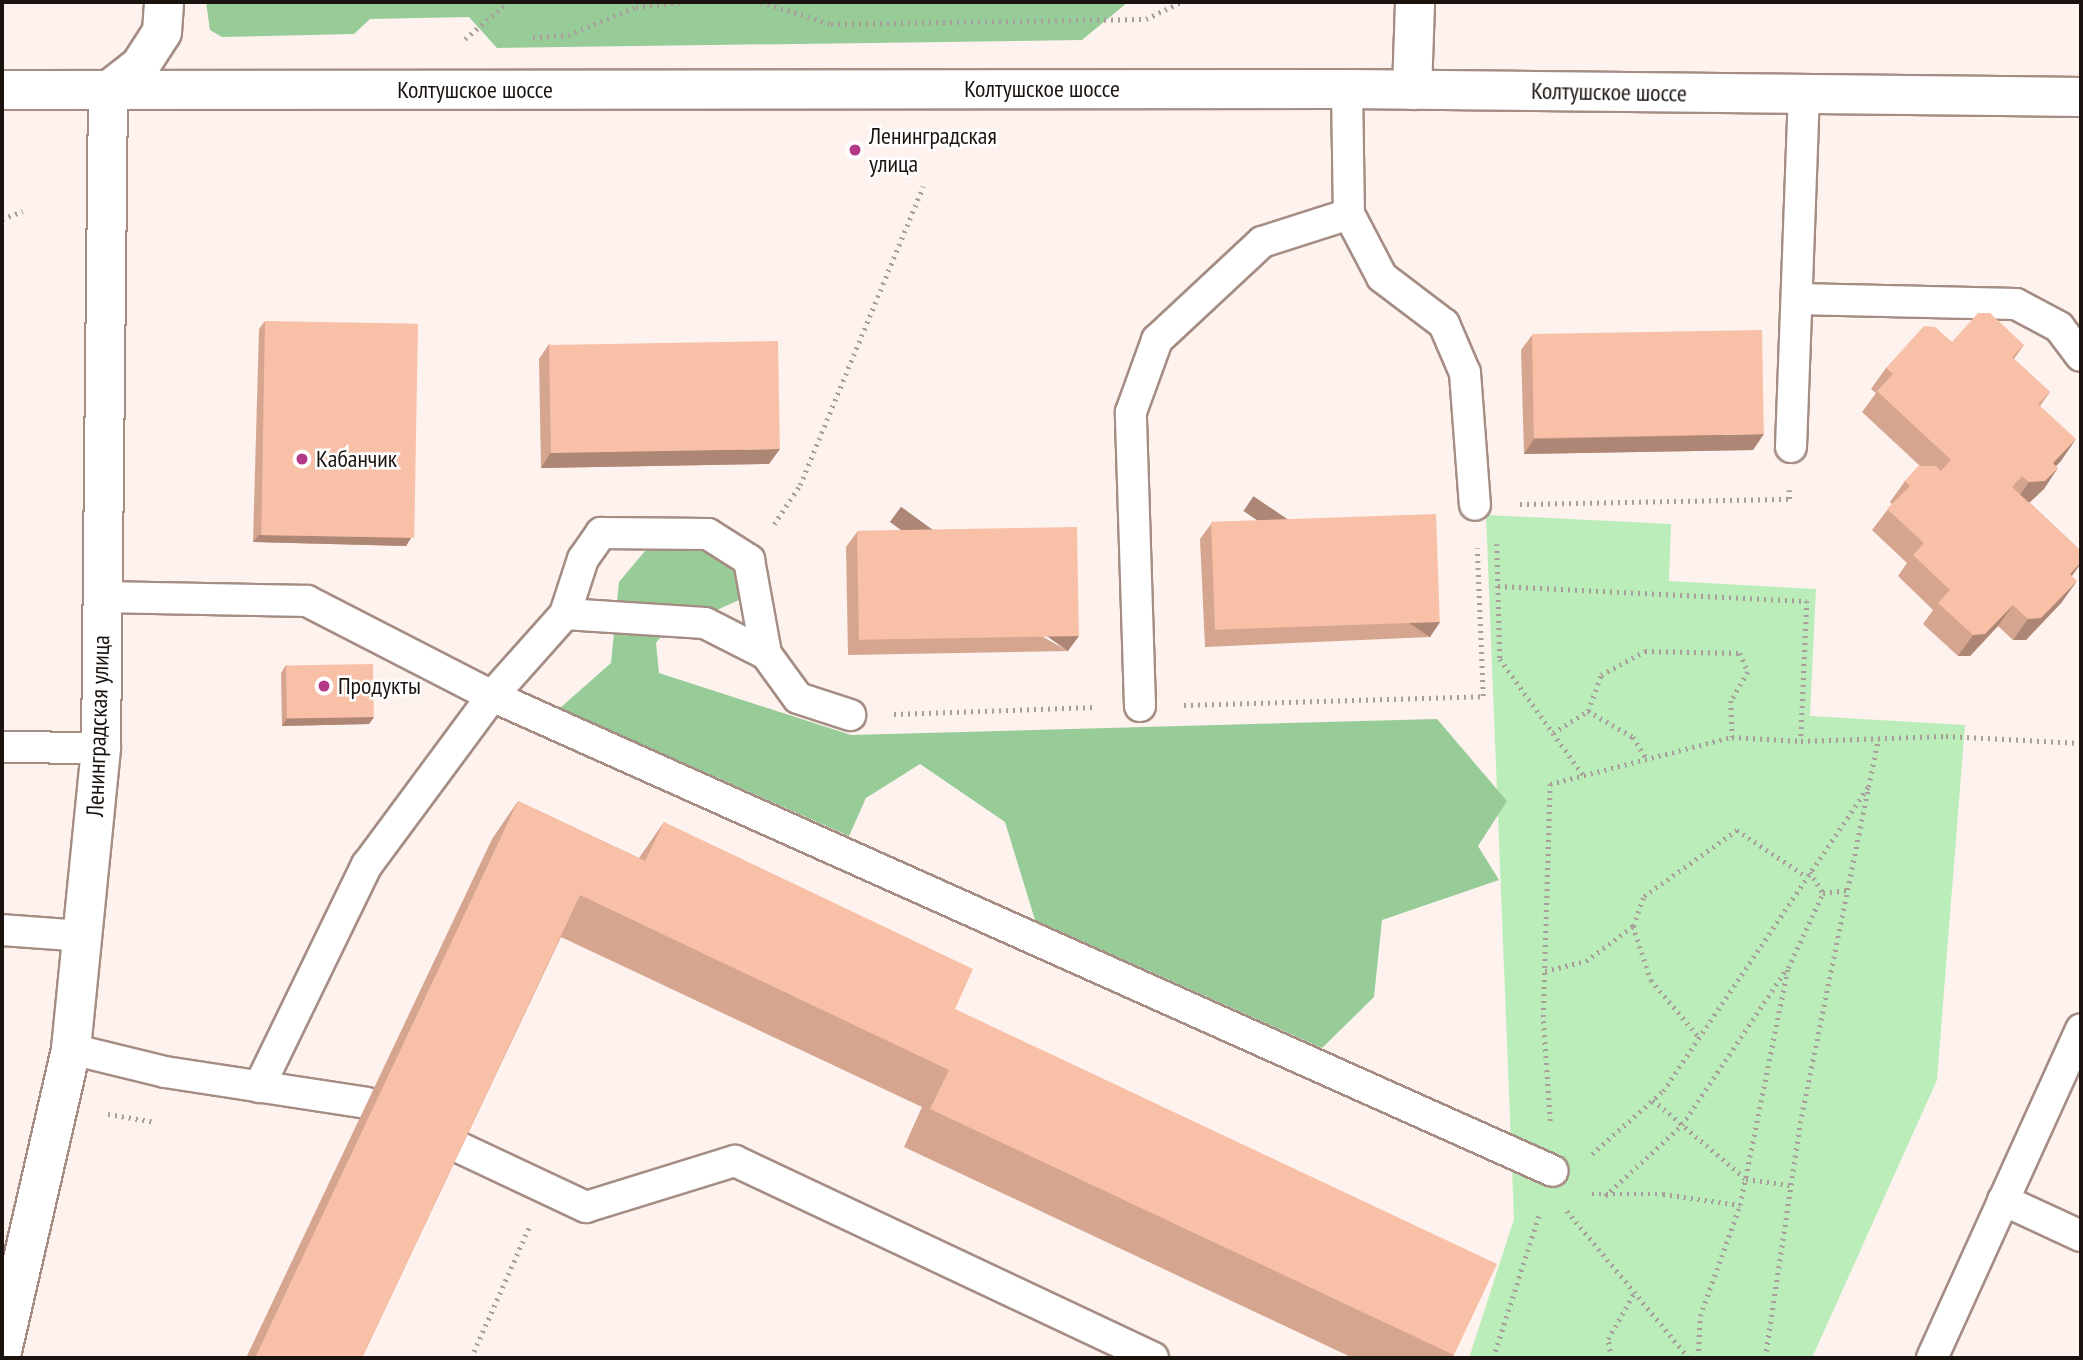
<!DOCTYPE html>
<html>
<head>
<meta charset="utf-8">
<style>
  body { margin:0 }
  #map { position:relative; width:2083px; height:1360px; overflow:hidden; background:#fdf2ee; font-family:"PT Sans Narrow",sans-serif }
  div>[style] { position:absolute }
  .green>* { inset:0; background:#bbedbb }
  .forest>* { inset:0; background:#97cc98 }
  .path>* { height:4.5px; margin-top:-2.25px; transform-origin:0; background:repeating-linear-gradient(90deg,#a89e9a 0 2px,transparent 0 7px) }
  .roads { filter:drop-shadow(2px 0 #a58d84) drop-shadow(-2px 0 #a58d84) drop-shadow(0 2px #a58d84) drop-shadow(0 -2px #a58d84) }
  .lane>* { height:30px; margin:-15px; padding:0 15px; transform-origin:15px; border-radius:15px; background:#fff }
  .street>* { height:38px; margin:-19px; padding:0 19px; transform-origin:19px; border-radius:19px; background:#fff }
  .secondary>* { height:38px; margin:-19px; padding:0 19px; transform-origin:19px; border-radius:19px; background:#fff }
  .wall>* { inset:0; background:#d6a590 }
  .shaded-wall>* { inset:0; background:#ae8676; transform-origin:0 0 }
  .building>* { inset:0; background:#f9c0a8; transform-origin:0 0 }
  .dots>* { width:19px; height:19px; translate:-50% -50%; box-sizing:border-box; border:4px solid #fff; border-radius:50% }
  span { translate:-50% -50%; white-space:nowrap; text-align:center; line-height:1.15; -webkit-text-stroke:5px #fff; paint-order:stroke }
  .street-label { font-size:24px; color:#1b130f }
  .poi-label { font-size:24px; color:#1b130f }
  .left { translate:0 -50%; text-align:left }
  .frame { position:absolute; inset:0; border:4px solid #1b130f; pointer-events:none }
</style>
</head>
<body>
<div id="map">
  <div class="green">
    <div style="clip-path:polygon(1486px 515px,1671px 524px,1669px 581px,1816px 589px,1810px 716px,1965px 725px,1937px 1080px,1812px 1358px,1469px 1358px,1514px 1219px)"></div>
  </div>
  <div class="forest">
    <div style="clip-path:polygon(206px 2px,1128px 2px,1082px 40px,497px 48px,469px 17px,370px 19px,354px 34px,222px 37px,210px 30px)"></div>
    <div style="clip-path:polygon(702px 550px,735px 569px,739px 600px,710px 613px,680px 612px,656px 643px,659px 673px,851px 735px,1437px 719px,1507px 801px,1478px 846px,1499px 880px,1382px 920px,1374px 997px,1322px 1048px,1035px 920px,1005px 822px,920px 764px,866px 798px,849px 836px,560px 708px,611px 663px,619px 582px,645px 551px)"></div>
  </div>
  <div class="path">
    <div style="left:761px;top:2px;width:73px;rotate:17.4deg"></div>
    <div style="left:831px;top:24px;width:315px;rotate:-0.9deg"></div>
    <div style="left:1146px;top:19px;width:39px;rotate:-26deg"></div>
    <div style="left:533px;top:37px;width:35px;rotate:-3deg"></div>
    <div style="left:568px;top:35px;width:74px;rotate:-22.4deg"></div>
    <div style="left:636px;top:7px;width:48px;rotate:-5.9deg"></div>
    <div style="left:465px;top:39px;width:57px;rotate:-40.7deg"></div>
    <div style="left:2px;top:219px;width:22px;rotate:-21deg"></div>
    <div style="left:1520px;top:504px;width:269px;rotate:-1.1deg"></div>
    <div style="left:1789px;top:499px;width:9px;rotate:-90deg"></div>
    <div style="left:774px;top:524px;width:47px;rotate:-56.3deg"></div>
    <div style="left:800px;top:485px;width:323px;rotate:-67.6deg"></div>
    <div style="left:1497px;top:544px;width:115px;rotate:88.5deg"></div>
    <div style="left:1500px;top:659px;width:143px;rotate:54.4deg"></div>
    <div style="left:1498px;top:586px;width:309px;rotate:2.8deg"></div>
    <div style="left:1807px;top:601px;width:140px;rotate:92.5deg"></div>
    <div style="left:1184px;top:705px;width:299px;rotate:-1.7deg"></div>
    <div style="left:1483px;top:696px;width:148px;rotate:-92.3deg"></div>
    <div style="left:1588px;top:711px;width:52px;rotate:30deg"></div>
    <div style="left:1633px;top:737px;width:26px;rotate:58deg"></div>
    <div style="left:894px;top:714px;width:201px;rotate:-2deg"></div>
    <div style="left:1553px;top:733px;width:41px;rotate:-32.2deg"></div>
    <div style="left:1588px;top:711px;width:38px;rotate:-70deg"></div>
    <div style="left:1601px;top:675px;width:50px;rotate:-28.6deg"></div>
    <div style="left:1645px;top:651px;width:95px;rotate:1.2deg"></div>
    <div style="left:1740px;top:653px;width:21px;rotate:67deg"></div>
    <div style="left:1748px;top:672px;width:34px;rotate:120deg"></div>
    <div style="left:1731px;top:701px;width:36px;rotate:88deg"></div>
    <div style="left:1810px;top:872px;width:25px;rotate:58deg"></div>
    <div style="left:1633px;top:926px;width:57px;rotate:71.6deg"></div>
    <div style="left:1651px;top:980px;width:75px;rotate:49.9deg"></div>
    <div style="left:1545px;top:971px;width:42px;rotate:-13.7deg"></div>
    <div style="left:1586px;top:961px;width:59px;rotate:-36.7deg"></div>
    <div style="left:1633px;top:926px;width:32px;rotate:-70deg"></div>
    <div style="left:1644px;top:896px;width:114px;rotate:-35.4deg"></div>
    <div style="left:1737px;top:830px;width:84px;rotate:33.9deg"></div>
    <div style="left:1653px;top:1100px;width:122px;rotate:40.3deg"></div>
    <div style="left:1746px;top:1179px;width:44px;rotate:7.8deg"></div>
    <div style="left:108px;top:1114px;width:48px;rotate:9.7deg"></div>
    <div style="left:1550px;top:1121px;width:104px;rotate:-93.9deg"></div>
    <div style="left:1543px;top:1017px;width:233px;rotate:-88.3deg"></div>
    <div style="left:1550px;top:784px;width:188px;rotate:-14.5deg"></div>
    <div style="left:1732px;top:737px;width:69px;rotate:3.3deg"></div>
    <div style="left:1801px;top:741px;width:145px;rotate:-2deg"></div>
    <div style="left:1946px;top:736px;width:135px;rotate:3deg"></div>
    <div style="left:1592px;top:1154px;width:95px;rotate:-41.6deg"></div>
    <div style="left:1663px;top:1091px;width:367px;rotate:-56deg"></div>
    <div style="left:1592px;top:1194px;width:71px"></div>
    <div style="left:1663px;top:1194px;width:78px;rotate:8.1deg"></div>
    <div style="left:1605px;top:1196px;width:105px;rotate:-42.7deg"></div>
    <div style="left:1682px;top:1125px;width:185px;rotate:-56.2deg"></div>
    <div style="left:1567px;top:1211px;width:191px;rotate:50.3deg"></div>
    <div style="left:471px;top:1358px;width:143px;rotate:-66.1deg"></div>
    <div style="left:1493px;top:1358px;width:153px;rotate:-72.2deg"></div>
    <div style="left:1611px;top:1358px;width:19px;rotate:-99deg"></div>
    <div style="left:1608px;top:1339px;width:53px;rotate:-60.5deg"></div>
    <div style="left:1698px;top:1358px;width:42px;rotate:-87.3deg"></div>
    <div style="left:1700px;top:1316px;width:118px;rotate:-70.2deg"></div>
    <div style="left:1740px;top:1205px;width:242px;rotate:-78.6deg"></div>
    <div style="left:1788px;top:968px;width:83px;rotate:-65deg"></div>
    <div style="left:1823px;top:893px;width:24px;rotate:-7deg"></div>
    <div style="left:1765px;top:1358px;width:238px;rotate:-81.5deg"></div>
    <div style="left:1800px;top:1123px;width:392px;rotate:-78.5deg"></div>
  </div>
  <div class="roads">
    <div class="lane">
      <div style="left:1347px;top:89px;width:125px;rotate:89.1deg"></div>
      <div style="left:1349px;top:214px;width:71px;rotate:62.4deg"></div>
      <div style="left:1382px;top:277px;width:78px;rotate:37.2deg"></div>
      <div style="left:1444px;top:324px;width:53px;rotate:66.8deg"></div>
      <div style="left:1465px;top:373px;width:132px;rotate:85.7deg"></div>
      <div style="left:1797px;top:299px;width:219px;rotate:1.3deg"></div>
      <div style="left:2016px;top:304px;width:49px;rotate:28.1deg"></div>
      <div style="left:2059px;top:327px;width:36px;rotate:53deg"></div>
      <div style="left:1791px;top:447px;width:353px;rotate:-87.9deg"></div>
      <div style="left:103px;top:597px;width:204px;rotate:1.1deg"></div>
      <div style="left:307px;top:601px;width:208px;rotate:27.2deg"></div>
      <div style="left:492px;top:696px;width:1162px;rotate:24.12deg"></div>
      <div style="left:565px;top:614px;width:140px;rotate:3.7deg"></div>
      <div style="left:705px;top:623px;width:68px;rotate:26.9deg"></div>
      <div style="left:766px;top:654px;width:54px;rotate:54deg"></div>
      <div style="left:798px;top:698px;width:55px;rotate:18.1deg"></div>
      <div style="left:1140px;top:706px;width:294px;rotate:-91.8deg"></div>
      <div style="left:1131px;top:412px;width:77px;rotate:-70.1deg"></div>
      <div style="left:1157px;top:340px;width:144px;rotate:-43deg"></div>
      <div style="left:1262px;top:242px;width:91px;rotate:-17.8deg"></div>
      <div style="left:2px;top:747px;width:99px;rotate:0.6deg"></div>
      <div style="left:2px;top:930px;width:82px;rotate:4.2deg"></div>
      <div style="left:71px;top:1049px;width:97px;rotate:13.7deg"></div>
      <div style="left:165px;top:1072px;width:204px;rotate:8.7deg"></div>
      <div style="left:259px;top:1087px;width:247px;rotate:-64.1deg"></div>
      <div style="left:367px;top:865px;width:210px;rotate:-53.5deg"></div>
      <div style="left:492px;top:696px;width:110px;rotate:-48.3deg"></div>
      <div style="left:565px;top:614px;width:58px;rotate:-71.9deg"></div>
      <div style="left:583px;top:559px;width:32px;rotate:-55deg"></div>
      <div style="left:601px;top:533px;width:107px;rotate:0.5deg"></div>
      <div style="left:708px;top:534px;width:49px;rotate:32.4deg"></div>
      <div style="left:749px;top:560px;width:96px;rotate:79.7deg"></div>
      <div style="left:454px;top:1145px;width:146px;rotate:25.2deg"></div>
      <div style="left:586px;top:1207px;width:156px;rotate:-17.2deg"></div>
      <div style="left:735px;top:1161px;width:462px;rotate:25.2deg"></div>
      <div style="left:2003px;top:1200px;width:86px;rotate:24.8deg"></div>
      <div style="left:1932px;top:1358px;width:361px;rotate:-65.6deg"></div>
    </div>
    <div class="street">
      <div style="left:1412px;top:90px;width:88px;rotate:-88deg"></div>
      <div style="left:108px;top:91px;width:41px;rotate:-38deg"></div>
      <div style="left:140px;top:66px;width:40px;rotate:-57.1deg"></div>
      <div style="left:162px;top:32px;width:30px;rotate:-86deg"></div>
    </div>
    <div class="secondary">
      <div style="left:2px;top:90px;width:1345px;rotate:-0.04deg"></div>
      <div style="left:1347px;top:89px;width:734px;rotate:0.62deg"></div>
      <div style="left:2px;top:1351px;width:310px;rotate:-77.1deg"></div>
      <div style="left:71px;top:1049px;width:302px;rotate:-84.3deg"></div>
      <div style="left:101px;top:748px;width:657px;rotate:-89.39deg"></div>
    </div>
  </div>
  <div class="wall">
    <div style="clip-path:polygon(265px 321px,411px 538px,406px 546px,253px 542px,259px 329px)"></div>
    <div style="clip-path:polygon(1532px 335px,1753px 450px,1524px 454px,1521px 350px)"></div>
    <div style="clip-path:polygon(1952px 342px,2024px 345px,2014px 359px,2050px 392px,2040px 406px,2061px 461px,2056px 466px,2044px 489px,2030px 502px,2029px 502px,2081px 551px,2081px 563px,2072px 576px,2062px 602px,2026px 640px,2013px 640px,1998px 626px,1970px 656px,1958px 656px,1923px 624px,1933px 610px,1898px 576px,1907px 563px,1872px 530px,1892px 504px,1890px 502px,1905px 481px,1920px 466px,1862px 412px,1876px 393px,1871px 389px,1886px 368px)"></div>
    <div style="clip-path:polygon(549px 344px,769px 464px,541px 468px,539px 359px)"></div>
    <div style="clip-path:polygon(1211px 524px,1440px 622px,1430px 637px,1205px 647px,1200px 539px)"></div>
    <div style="clip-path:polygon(857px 532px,1068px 651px,848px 655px,846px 547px)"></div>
    <div style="clip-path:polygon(286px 665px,374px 717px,369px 724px,282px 726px,281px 673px)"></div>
    <div style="clip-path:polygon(518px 801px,639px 858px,664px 822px,955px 1009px,1454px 1355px,1452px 1358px,1353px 1358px,904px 1147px,922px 1107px,561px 937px,362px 1358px,246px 1358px,492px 839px)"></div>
  </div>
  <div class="shaded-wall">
    <div style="clip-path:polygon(1764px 434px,1753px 450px,1524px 454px,1534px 439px)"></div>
    <div style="clip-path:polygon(2076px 439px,2061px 461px,2041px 481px,2058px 468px,2044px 489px,2030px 502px,2014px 503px,2029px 482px)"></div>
    <div style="clip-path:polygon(780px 449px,769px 464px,541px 468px,551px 452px)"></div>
    <div style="clip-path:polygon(259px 535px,411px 538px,406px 546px,253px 542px)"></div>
    <div style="clip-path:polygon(2081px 562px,2081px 563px,2071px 577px,2070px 574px)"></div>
    <div style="clip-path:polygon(2077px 581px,2062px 602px,2026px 640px,2013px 640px,2028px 619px)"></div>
    <div style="clip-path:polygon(2013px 605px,1998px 626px,1970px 656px,1958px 656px,1973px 635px)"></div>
    <div style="left:1440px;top:622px;width:18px;height:225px;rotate:124deg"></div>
    <div style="left:1079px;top:636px;width:19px;height:220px;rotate:126deg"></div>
    <div style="clip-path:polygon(374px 717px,369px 724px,282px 726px,287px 718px)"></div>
  </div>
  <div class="building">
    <div style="clip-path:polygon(1978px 313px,1990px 313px,2024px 345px,2012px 357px,2050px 392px,2038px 404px,2076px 439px,2053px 463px,2058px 468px,2045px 481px,2029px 482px,2022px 476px,2012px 487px,2081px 551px,2081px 562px,2070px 574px,2077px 581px,2041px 618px,2028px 619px,2013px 605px,1985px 634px,1973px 635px,1938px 603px,1950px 590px,1913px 555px,1924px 543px,1887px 509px,1910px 486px,1905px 481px,1918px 466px,1936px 466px,1941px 471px,1951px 460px,1877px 391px,1893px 374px,1886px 368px,1924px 326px,1935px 327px,1952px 342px)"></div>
    <div style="left:265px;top:321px;width:153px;height:214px;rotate:1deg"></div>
    <div style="left:1762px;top:330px;width:104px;height:230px;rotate:89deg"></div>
    <div style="left:778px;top:341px;width:108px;height:229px;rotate:89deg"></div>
    <div style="left:1436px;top:514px;width:108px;height:225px;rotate:88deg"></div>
    <div style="left:1077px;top:527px;width:109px;height:220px;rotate:89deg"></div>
    <div style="left:373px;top:664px;width:53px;height:87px;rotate:89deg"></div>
    <div style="clip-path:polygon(518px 801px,645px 861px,664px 822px,973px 969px,955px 1009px,1497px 1264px,1454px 1355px,930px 1109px,949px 1070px,580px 895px,362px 1358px,255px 1358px)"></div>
  </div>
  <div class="dots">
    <div style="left:855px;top:150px;background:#b43888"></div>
    <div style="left:302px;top:459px;background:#b43888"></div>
    <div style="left:324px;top:686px;background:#b43888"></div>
  </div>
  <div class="street-label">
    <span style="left:1042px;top:89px">Колтушское шоссе</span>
    <span style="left:475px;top:90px">Колтушское шоссе</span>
    <span style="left:1609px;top:92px;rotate:1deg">Колтушское шоссе</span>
    <span style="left:98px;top:726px;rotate:-88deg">Ленинградская улица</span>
  </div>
  <div class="poi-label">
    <span class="left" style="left:869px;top:150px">Ленинградская<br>улица</span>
    <span class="left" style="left:316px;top:459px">Кабанчик</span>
    <span class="left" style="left:338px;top:686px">Продукты</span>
  </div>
  <div class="frame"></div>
</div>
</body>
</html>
